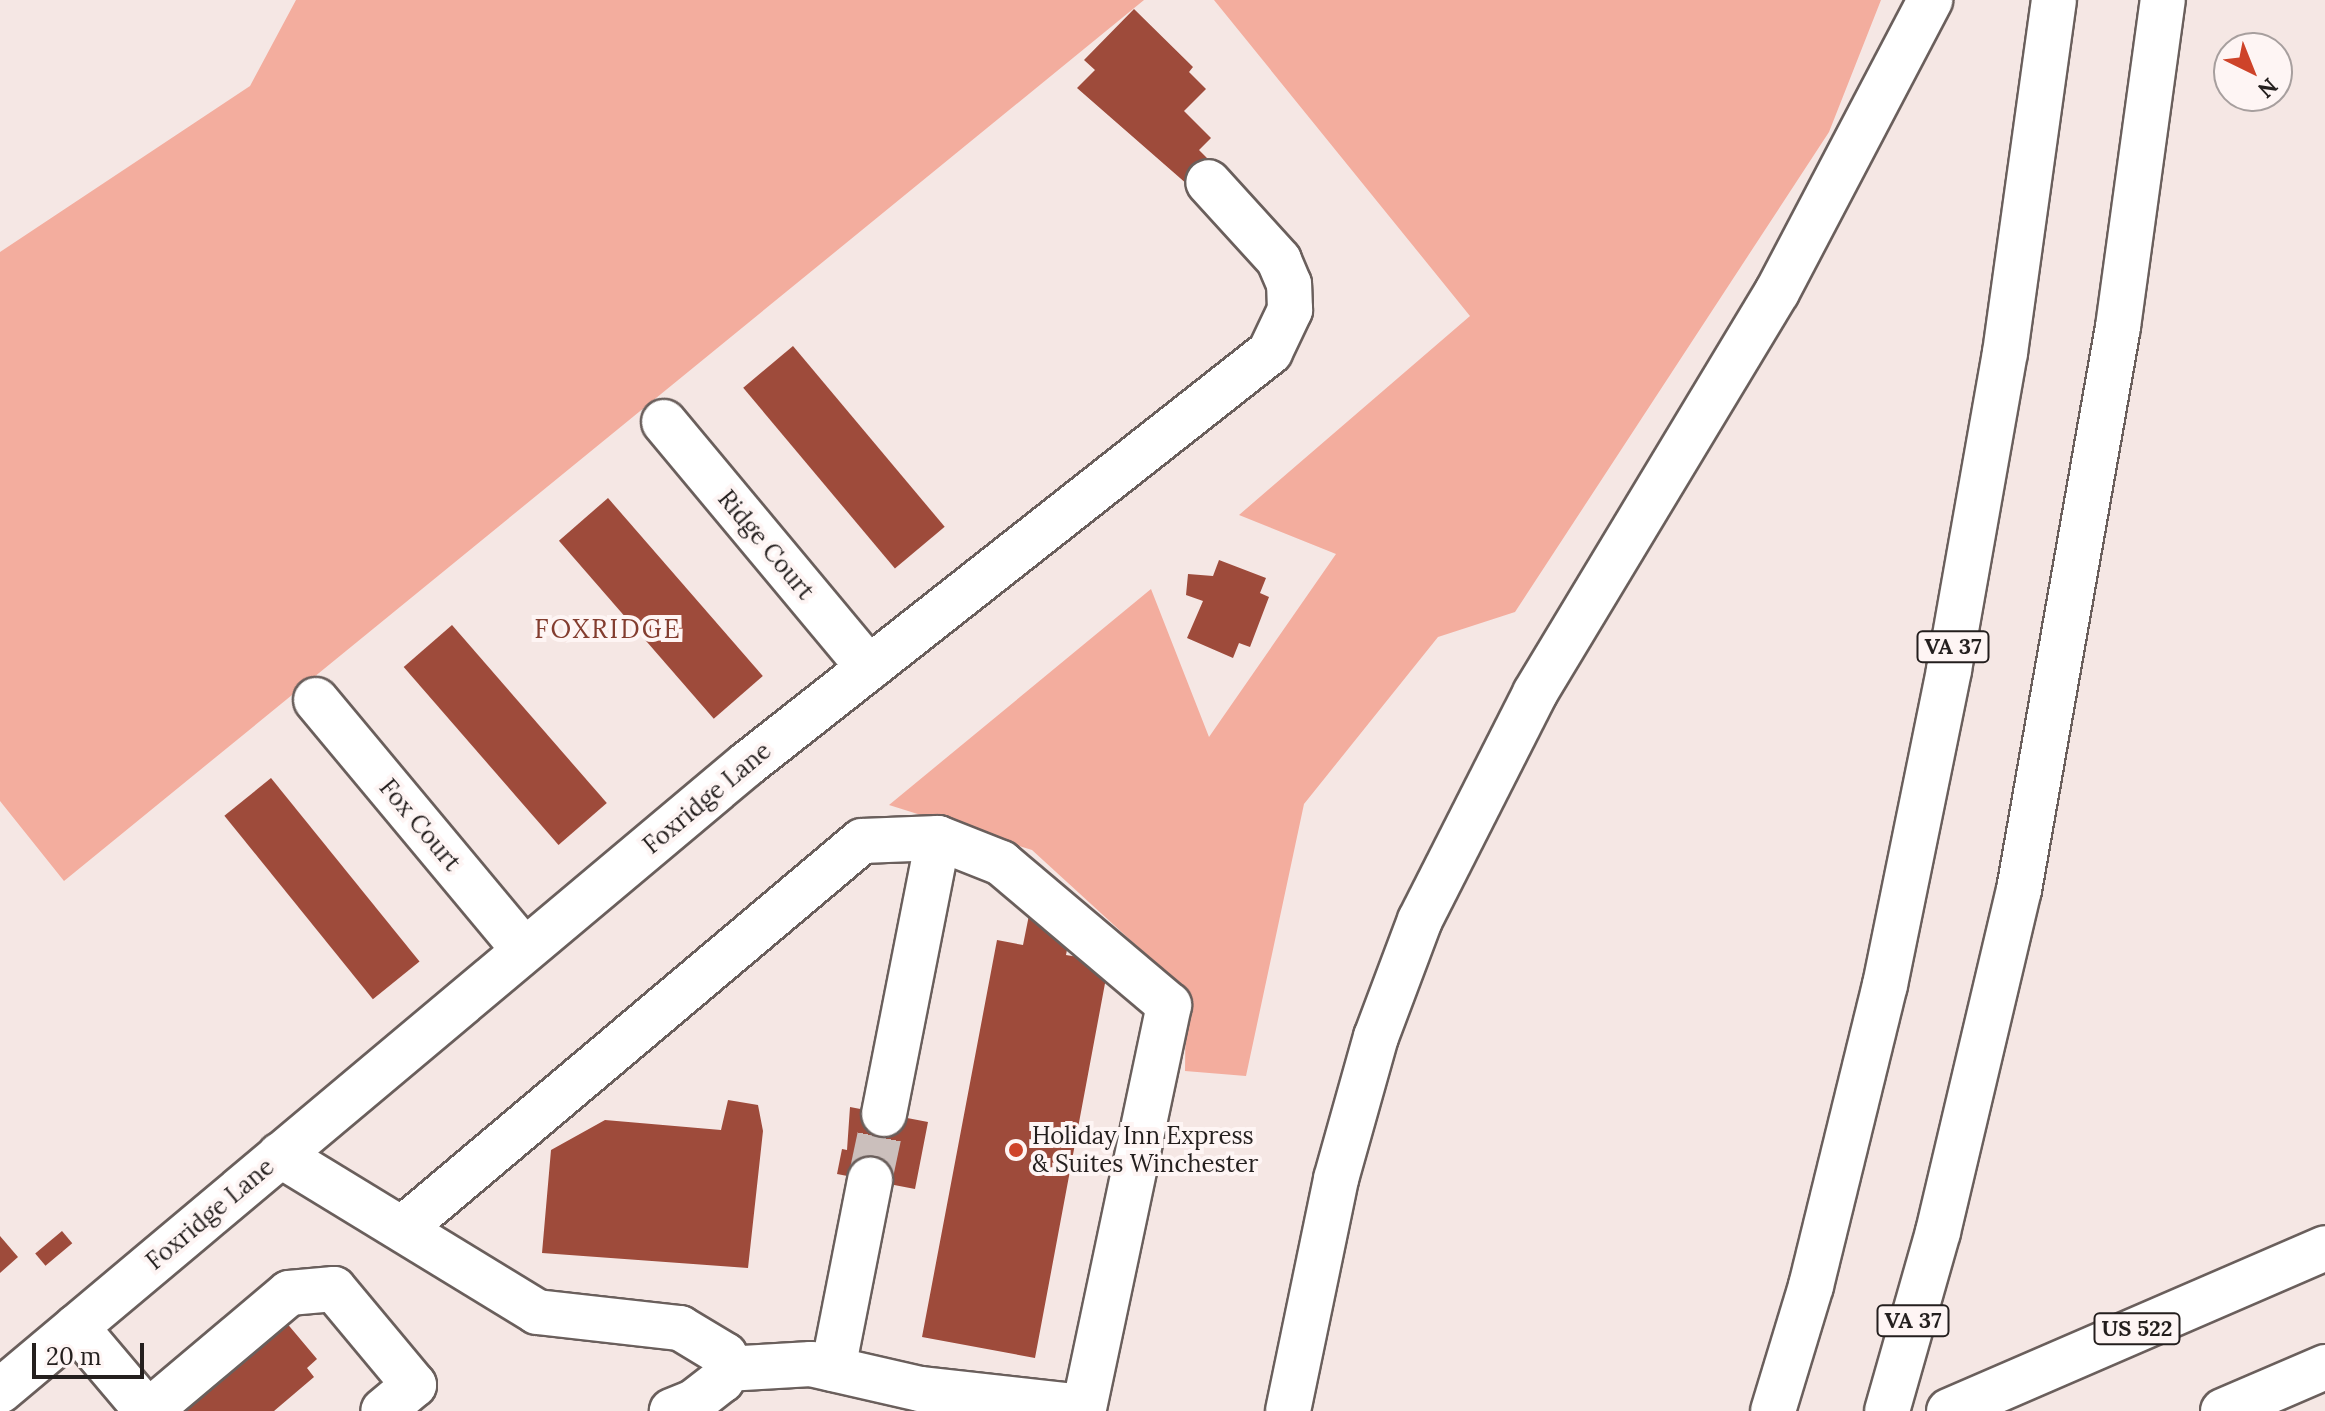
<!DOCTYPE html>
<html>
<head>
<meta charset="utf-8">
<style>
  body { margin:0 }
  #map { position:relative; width:2325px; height:1411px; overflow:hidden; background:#f5e7e4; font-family:Lora,serif }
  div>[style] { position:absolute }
  .green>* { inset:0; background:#f3ad9e }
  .building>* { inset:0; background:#9e4b3b; transform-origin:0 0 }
  .minor-tunnel>* { height:44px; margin-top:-22px; transform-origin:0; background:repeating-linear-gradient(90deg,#cbbfbc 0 44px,transparent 0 66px) }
  .roads { filter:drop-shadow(2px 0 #6a5f5c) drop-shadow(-2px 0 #6a5f5c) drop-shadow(0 2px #6a5f5c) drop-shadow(0 -2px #6a5f5c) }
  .minor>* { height:44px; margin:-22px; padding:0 22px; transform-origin:22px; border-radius:22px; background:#fff }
  .highway>* { height:44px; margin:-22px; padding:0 22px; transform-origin:22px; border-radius:22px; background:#fff }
  .dots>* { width:22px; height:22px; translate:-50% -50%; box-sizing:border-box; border:4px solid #fef5f4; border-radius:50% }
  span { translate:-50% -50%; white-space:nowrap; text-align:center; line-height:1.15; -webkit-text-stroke:8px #fef5f4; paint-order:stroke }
  .shield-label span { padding:2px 6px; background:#fef5f4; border:2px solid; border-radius:6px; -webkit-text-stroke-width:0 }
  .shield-label { font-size:22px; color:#241f1e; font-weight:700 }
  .street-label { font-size:24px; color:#241f1e }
  .poi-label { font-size:24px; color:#241f1e }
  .left { translate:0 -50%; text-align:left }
  .neighbourhood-label { font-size:26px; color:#833d2f; letter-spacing:2px }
  .north { position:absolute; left:2213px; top:32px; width:80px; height:80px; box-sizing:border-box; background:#fef5f4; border:2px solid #a79f9e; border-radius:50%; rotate:137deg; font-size:22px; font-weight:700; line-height:32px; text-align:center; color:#241f1e }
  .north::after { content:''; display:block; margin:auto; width:28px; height:36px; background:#ce4329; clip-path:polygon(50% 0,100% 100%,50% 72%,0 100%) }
  .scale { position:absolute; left:32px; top:1343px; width:112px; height:36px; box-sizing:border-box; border:4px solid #241f1e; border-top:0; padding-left:10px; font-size:24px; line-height:28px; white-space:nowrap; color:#241f1e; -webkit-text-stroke:6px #fef5f4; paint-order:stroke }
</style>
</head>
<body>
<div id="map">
  <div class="green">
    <div style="clip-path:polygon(296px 0,1144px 0,64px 881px,0 801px,0 252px,250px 86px)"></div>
    <div style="clip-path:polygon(1214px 0,1881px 0,1829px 132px,1515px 612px,1438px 637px,1304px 804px,1246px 1076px,1185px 1071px,1186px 991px,1032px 850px,889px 805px,1151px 589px,1209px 737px,1336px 554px,1239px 515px,1470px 316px)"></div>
  </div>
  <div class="building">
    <div style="clip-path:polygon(1134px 9px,1193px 67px,1189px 72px,1206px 89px,1184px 111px,1211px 138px,1199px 150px,1210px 161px,1188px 185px,1077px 88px,1095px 70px,1084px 60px)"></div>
    <div style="left:793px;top:346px;width:236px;height:65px;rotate:50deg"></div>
    <div style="left:608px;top:498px;width:236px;height:65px;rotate:49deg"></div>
    <div style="clip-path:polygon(1219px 560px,1266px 578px,1260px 593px,1269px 597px,1250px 647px,1239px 643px,1233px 658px,1187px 638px,1203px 601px,1186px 595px,1188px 574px,1213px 576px)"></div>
    <div style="left:452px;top:625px;width:236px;height:64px;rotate:49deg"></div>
    <div style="left:271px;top:778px;width:236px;height:60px;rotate:51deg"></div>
    <div style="clip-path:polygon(1029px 915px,1072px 924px,1066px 955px,1109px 962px,1035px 1358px,922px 1337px,997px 940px,1023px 945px)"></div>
    <div style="clip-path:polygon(728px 1100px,758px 1105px,763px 1131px,748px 1268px,542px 1253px,551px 1150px,605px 1120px,721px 1130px)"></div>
    <div style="clip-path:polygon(850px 1107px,928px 1122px,915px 1189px,837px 1174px,842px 1149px,847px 1150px)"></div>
    <div style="left:62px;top:1231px;width:16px;height:35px;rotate:50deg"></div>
    <div style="clip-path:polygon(0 1236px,18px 1257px,0 1273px)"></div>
    <div style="clip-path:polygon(285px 1321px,317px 1359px,307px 1368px,314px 1377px,274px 1411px,171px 1411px)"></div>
  </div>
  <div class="minor-tunnel">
    <div style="left:870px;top:1180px;width:67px;rotate:-78deg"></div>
  </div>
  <div class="roads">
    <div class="minor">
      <div style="left:664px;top:422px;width:320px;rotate:50.2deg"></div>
      <div style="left:316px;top:700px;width:325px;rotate:50.2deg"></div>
      <div style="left:884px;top:1114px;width:281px;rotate:-78.9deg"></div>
      <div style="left:280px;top:1155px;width:301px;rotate:31.4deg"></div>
      <div style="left:537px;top:1312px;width:144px;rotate:6.4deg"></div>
      <div style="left:680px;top:1328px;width:52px;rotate:31deg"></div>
      <div style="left:725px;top:1355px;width:14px;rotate:86deg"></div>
      <div style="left:403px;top:1228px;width:600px;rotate:-40.14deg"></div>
      <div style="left:862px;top:841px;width:76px;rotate:-2.3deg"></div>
      <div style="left:938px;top:838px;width:68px;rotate:21.6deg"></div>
      <div style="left:1001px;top:863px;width:220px;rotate:40.2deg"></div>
      <div style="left:1169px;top:1005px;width:411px;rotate:101.9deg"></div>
      <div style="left:1084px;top:1407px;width:165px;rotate:-173.7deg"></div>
      <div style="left:920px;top:1389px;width:112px;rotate:-167.1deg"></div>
      <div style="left:811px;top:1364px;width:85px;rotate:176.6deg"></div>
      <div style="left:726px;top:1369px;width:12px;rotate:110deg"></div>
      <div style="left:722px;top:1380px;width:36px;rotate:142deg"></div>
      <div style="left:694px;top:1402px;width:24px;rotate:158deg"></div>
      <div style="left:76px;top:1327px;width:110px;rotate:49.8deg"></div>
      <div style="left:833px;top:1369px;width:193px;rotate:-78.9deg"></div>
      <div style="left:0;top:1391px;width:975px;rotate:-40.01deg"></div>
      <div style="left:747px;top:764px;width:666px;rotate:-38.23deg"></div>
      <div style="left:1270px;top:352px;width:47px;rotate:-64.5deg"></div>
      <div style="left:1290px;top:310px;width:26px;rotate:-92deg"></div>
      <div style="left:1289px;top:284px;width:26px;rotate:-113deg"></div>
      <div style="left:1279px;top:260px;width:105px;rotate:-132.3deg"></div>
      <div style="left:149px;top:1411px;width:183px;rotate:-40.1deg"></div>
      <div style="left:289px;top:1293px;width:45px;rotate:-5.1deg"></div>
      <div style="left:334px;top:1289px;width:125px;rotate:50.2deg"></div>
      <div style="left:414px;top:1385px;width:40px;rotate:140deg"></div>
    </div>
    <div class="highway">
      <div style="left:1288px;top:1411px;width:237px;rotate:-78.3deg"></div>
      <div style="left:1336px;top:1179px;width:148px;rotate:-74.3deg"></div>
      <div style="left:1376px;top:1037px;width:125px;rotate:-69.4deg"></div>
      <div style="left:1420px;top:920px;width:254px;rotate:-63.1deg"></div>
      <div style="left:1535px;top:693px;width:468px;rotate:-58.9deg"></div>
      <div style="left:1777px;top:292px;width:330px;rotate:-62.3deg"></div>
      <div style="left:1773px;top:1411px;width:131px;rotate:-73.1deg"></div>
      <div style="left:1811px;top:1286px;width:310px;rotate:-76.2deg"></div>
      <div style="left:1885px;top:985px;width:321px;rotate:-78.5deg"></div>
      <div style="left:1949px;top:670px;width:322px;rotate:-80deg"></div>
      <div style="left:2005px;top:353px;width:356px;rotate:-82.1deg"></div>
      <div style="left:1887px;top:1411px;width:186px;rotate:-74.1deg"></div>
      <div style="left:1938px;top:1232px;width:351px;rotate:-76.7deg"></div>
      <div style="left:2019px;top:890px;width:572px;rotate:-80.03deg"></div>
      <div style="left:2118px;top:327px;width:330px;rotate:-82.2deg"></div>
      <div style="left:1949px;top:1411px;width:410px;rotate:-23.4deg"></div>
      <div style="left:2223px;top:1411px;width:111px;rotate:-23.3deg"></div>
    </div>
  </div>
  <div class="dots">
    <div style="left:1016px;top:1150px;background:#ce4329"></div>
  </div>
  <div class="shield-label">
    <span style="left:1953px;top:647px">VA 37</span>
    <span style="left:1913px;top:1321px">VA 37</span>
    <span style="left:2137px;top:1329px">US 522</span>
  </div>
  <div class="street-label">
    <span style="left:766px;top:545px;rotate:50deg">Ridge Court</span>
    <span style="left:707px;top:798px;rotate:-40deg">Foxridge Lane</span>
    <span style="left:420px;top:825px;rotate:50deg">Fox Court</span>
    <span style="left:210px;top:1214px;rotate:-40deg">Foxridge Lane</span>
  </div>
  <div class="poi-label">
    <span class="left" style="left:1032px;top:1150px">Holiday Inn Express<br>&amp; Suites Winchester</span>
  </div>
  <div class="neighbourhood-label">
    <span style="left:608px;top:629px">FOXRIDGE</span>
  </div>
  <div class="north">N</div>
  <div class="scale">20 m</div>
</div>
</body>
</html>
